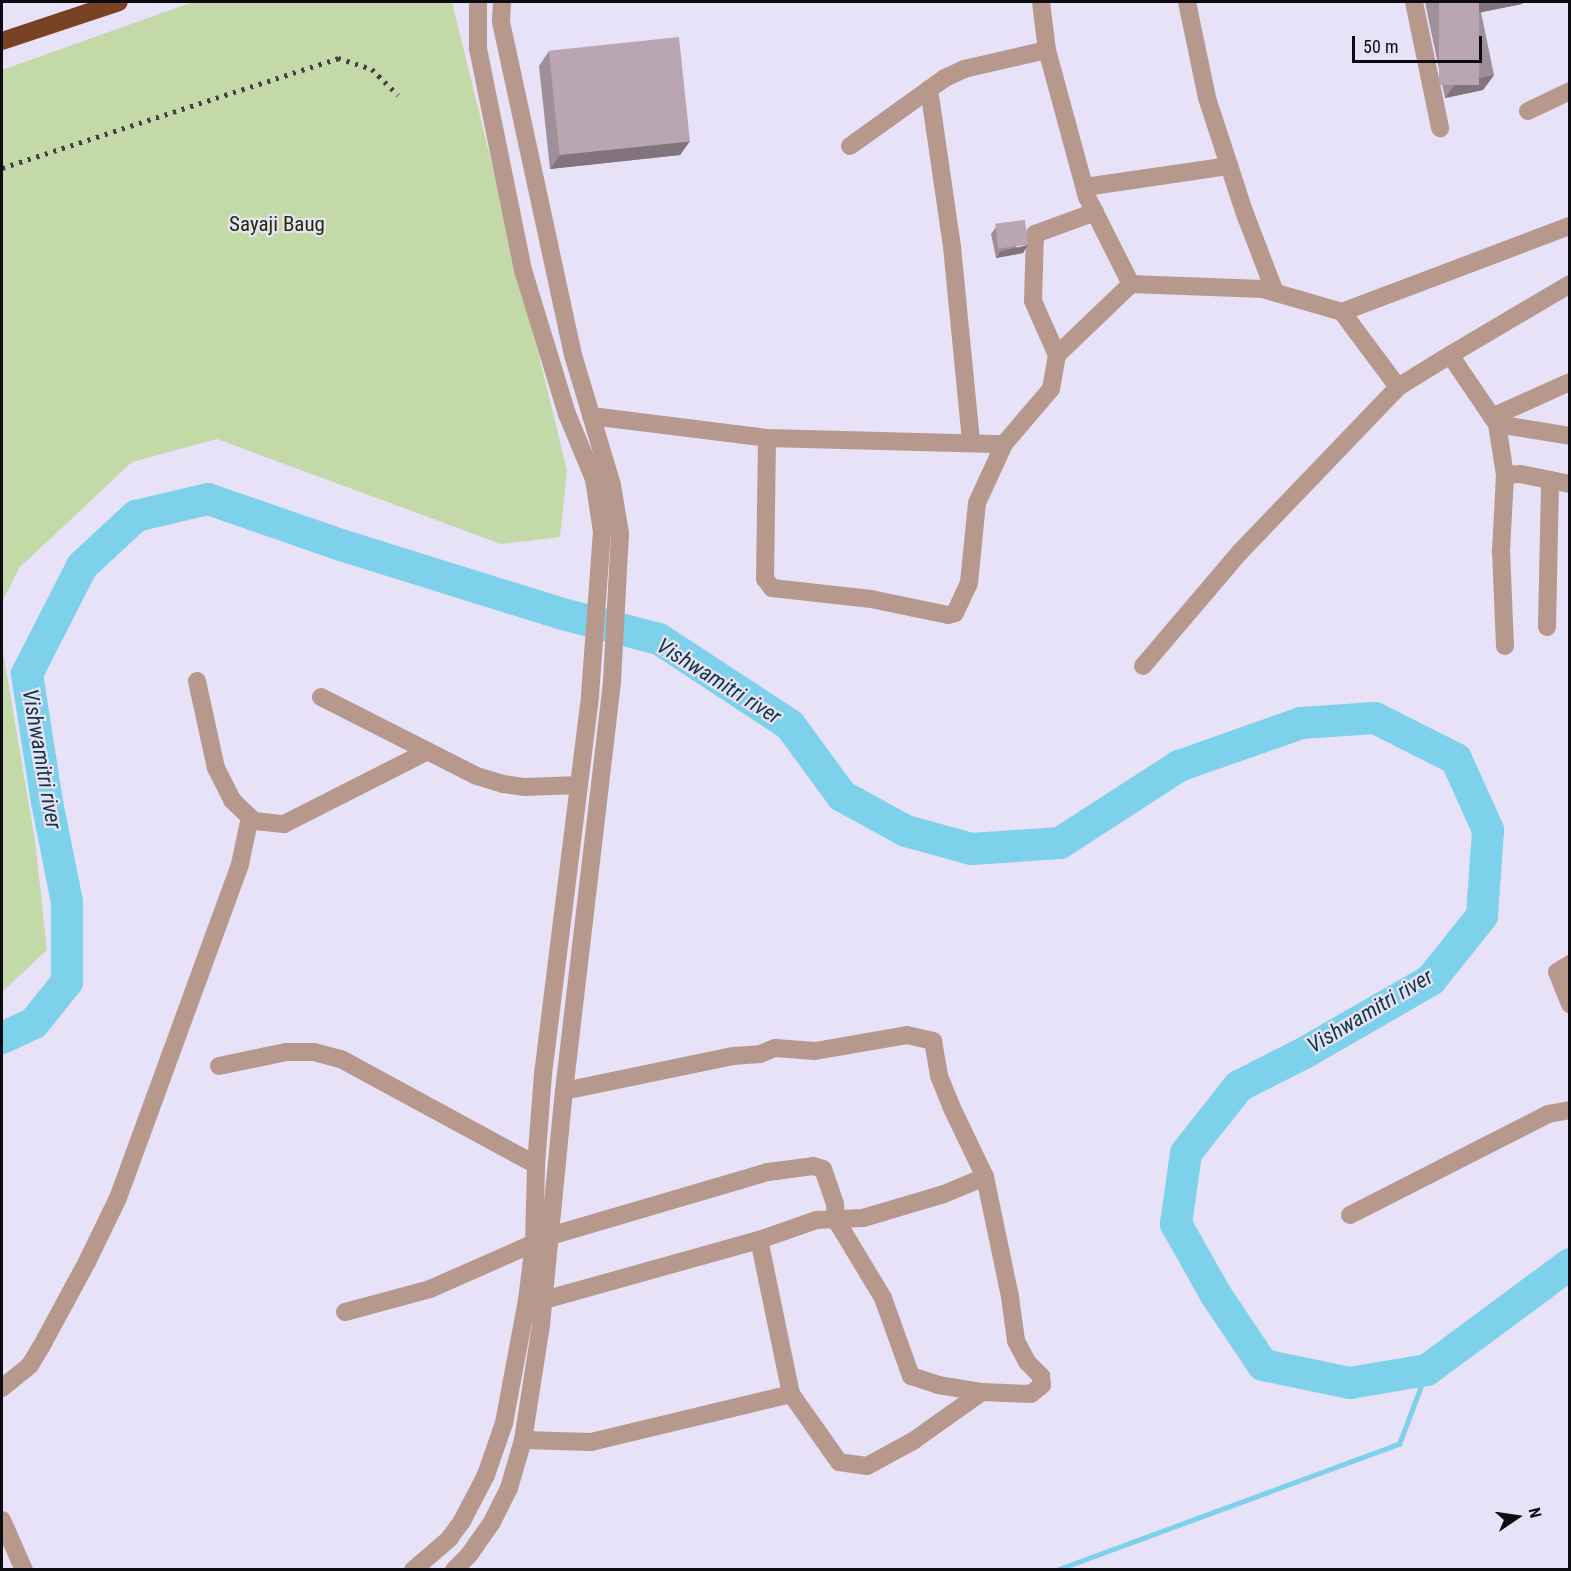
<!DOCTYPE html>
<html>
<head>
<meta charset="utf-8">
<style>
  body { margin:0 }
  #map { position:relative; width:1571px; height:1571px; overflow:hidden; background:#e7e2f7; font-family:"Roboto Condensed",sans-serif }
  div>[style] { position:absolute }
  .green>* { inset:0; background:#c4d9a8 }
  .stream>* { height:5px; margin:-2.5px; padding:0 2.5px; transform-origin:2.5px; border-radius:2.5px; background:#7ed1ea }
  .river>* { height:32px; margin:-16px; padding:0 16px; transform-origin:16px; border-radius:16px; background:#7ed1ea }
  .minor>* { height:18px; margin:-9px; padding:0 9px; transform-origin:9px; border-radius:9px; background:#b6998c }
  .highway>* { height:18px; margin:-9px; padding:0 9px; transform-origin:9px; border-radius:9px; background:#7a4225 }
  .rail>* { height:4.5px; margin-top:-2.25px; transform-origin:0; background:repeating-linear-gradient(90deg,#424049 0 3px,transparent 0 9px) }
  .wall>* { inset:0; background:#9f8f99 }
  .shaded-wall>* { inset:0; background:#82747d }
  .building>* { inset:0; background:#b9a6b2; transform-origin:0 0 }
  span { translate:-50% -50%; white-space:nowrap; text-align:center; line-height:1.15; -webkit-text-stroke:4.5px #e7e2f7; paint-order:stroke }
  .park-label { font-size:21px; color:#202f01 }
  .water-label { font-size:22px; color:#103742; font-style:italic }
  .frame { position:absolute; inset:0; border:3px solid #0c0b11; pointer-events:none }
  .north { position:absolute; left:1487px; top:1487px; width:60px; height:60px; -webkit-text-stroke:4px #e7e2f7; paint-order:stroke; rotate:77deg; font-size:16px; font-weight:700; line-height:24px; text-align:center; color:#0c0b11 }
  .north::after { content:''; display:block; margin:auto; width:21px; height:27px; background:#0c0b11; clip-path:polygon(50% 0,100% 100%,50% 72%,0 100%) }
  .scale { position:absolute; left:1352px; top:36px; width:130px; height:27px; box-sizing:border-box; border:3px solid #0c0b11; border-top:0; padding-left:8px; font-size:18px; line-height:21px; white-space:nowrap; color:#0c0b11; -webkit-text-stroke:4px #e7e2f7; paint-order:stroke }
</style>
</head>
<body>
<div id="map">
  <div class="green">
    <div style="clip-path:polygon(193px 2px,452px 2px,567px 470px,560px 537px,501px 544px,217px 439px,132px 462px,19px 568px,2px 602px,2px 70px)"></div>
    <div style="clip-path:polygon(2px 646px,35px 841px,47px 950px,2px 992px)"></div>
  </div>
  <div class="stream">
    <div style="left:1056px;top:1570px;width:365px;rotate:-20.2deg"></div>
    <div style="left:1399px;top:1444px;width:79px;rotate:-69.3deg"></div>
  </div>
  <div class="river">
    <div style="left:2px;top:1038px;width:35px;rotate:-25deg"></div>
    <div style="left:34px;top:1023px;width:53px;rotate:-51.2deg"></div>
    <div style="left:67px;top:982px;width:80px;rotate:-90deg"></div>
    <div style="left:67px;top:902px;width:102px;rotate:-101.3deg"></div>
    <div style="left:47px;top:802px;width:130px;rotate:-98.9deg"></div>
    <div style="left:27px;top:674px;width:121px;rotate:-63deg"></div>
    <div style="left:82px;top:566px;width:74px;rotate:-42.8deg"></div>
    <div style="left:136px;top:516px;width:74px;rotate:-13.3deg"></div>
    <div style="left:208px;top:499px;width:141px;rotate:19.1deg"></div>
    <div style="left:341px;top:545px;width:228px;rotate:17.3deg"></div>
    <div style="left:559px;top:613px;width:103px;rotate:14.6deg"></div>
    <div style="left:659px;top:639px;width:157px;rotate:33.3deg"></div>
    <div style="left:790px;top:725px;width:88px;rotate:53.8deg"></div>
    <div style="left:842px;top:796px;width:73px;rotate:28.7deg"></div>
    <div style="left:906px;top:831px;width:68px;rotate:15.3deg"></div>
    <div style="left:972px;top:849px;width:88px;rotate:-3.9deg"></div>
    <div style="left:1060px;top:843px;width:142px;rotate:-32.9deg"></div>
    <div style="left:1179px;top:766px;width:129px;rotate:-19.4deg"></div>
    <div style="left:1301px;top:723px;width:74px;rotate:-3.9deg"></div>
    <div style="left:1375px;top:718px;width:91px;rotate:26.8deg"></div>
    <div style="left:1456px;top:759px;width:78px;rotate:65.7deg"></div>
    <div style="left:1488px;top:830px;width:86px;rotate:94deg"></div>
    <div style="left:1482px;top:916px;width:82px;rotate:128.6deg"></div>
    <div style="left:1431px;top:980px;width:144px;rotate:150.1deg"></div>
    <div style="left:1306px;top:1052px;width:75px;rotate:153.1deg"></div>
    <div style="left:1239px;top:1086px;width:85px;rotate:128.3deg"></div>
    <div style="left:1186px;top:1153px;width:72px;rotate:98deg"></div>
    <div style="left:1176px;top:1224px;width:81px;rotate:60.6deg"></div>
    <div style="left:1216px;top:1295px;width:84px;rotate:56.1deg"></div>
    <div style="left:1263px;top:1365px;width:89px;rotate:11.7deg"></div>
    <div style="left:1350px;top:1383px;width:78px;rotate:-9.6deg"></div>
    <div style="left:1427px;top:1370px;width:178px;rotate:-36.5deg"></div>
  </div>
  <div class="minor">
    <div style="left:1041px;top:2px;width:48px;rotate:82.9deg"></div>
    <div style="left:1047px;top:50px;width:152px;rotate:74.8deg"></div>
    <div style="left:1087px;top:197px;width:97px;rotate:63.2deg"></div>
    <div style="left:1131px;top:284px;width:132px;rotate:2.2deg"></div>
    <div style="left:1263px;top:289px;width:82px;rotate:16.2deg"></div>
    <div style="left:1342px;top:312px;width:94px;rotate:53.3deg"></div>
    <div style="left:1398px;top:387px;width:61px;rotate:-31.6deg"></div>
    <div style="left:1450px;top:355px;width:83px;rotate:55.7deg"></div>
    <div style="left:1497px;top:424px;width:74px;rotate:9.3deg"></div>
    <div style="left:1187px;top:2px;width:98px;rotate:78.2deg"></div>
    <div style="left:1207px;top:98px;width:122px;rotate:71.9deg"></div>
    <div style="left:1245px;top:214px;width:84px;rotate:69deg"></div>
    <div style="left:1414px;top:2px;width:129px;rotate:78.3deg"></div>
    <div style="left:929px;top:89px;width:160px;rotate:81.7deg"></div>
    <div style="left:952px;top:247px;width:196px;rotate:84.4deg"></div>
    <div style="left:1528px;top:111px;width:47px;rotate:-25.5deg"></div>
    <div style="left:850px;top:146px;width:117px;rotate:-35.6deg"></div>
    <div style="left:945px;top:78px;width:21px;rotate:-25deg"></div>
    <div style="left:964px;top:69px;width:85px;rotate:-12.9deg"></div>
    <div style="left:1085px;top:187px;width:146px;rotate:-8.3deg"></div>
    <div style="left:1342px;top:312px;width:244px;rotate:-20.7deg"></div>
    <div style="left:1057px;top:355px;width:103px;rotate:-43.8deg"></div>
    <div style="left:1450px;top:355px;width:139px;rotate:-30.6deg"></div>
    <div style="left:591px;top:416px;width:177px;rotate:7.1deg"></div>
    <div style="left:767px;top:438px;width:237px;rotate:1.5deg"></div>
    <div style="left:1492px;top:417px;width:85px;rotate:-24.2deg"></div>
    <div style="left:1497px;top:424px;width:52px;rotate:81.1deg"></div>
    <div style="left:767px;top:438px;width:141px;rotate:90.8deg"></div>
    <div style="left:765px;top:579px;width:11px;rotate:52deg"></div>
    <div style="left:772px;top:588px;width:100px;rotate:6.3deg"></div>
    <div style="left:871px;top:599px;width:79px;rotate:11.7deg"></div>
    <div style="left:948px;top:615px;width:7px;rotate:-16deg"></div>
    <div style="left:955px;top:613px;width:33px;rotate:-65deg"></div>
    <div style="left:969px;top:583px;width:80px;rotate:-84.3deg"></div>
    <div style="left:977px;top:503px;width:65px;rotate:-65.4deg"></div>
    <div style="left:1004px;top:444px;width:72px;rotate:-49.5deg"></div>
    <div style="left:1051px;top:389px;width:35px;rotate:-80deg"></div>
    <div style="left:1057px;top:355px;width:59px;rotate:-114deg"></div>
    <div style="left:1033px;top:301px;width:67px;rotate:-88.3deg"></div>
    <div style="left:1035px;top:234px;width:64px;rotate:-20.1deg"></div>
    <div style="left:1547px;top:627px;width:147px;rotate:-88.8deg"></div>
    <div style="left:1505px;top:646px;width:95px;rotate:-92.4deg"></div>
    <div style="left:1501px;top:551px;width:76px;rotate:-87deg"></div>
    <div style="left:1505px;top:475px;width:15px;rotate:-4deg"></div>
    <div style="left:1520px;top:474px;width:51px;rotate:11.3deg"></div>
    <div style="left:1143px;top:666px;width:150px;rotate:-49.6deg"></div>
    <div style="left:1240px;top:552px;width:228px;rotate:-46.2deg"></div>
    <div style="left:197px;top:681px;width:89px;rotate:77.7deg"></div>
    <div style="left:216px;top:768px;width:36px;rotate:63deg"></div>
    <div style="left:232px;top:800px;width:30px;rotate:44deg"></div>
    <div style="left:254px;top:821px;width:30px;rotate:6deg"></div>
    <div style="left:284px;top:824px;width:161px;rotate:-26.9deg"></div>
    <div style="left:321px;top:697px;width:175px;rotate:26.9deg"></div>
    <div style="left:477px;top:776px;width:27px;rotate:17deg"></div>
    <div style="left:503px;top:784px;width:22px;rotate:8deg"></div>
    <div style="left:525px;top:787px;width:54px;rotate:-2.1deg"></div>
    <div style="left:1570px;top:964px;width:15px;rotate:148deg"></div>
    <div style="left:1557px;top:972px;width:35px;rotate:68deg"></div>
    <div style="left:219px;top:1066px;width:68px;rotate:-11.8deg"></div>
    <div style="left:286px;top:1052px;width:28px"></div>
    <div style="left:314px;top:1052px;width:28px;rotate:15deg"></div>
    <div style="left:341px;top:1059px;width:222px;rotate:28.5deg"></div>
    <div style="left:564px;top:1091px;width:173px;rotate:-11.7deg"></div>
    <div style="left:733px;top:1056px;width:27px;rotate:-4deg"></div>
    <div style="left:760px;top:1054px;width:16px;rotate:-22deg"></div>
    <div style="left:775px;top:1048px;width:40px;rotate:4.3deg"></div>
    <div style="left:815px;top:1051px;width:93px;rotate:-9.9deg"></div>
    <div style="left:907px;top:1035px;width:27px;rotate:13deg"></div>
    <div style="left:933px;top:1041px;width:36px;rotate:80deg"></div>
    <div style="left:939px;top:1076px;width:32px;rotate:68deg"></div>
    <div style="left:951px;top:1106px;width:79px;rotate:64.4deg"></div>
    <div style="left:985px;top:1177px;width:123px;rotate:78.2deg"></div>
    <div style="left:1010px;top:1297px;width:44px;rotate:82.2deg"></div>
    <div style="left:1016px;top:1341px;width:24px;rotate:62deg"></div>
    <div style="left:1027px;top:1362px;width:20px;rotate:45deg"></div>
    <div style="left:1041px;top:1376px;width:9px;rotate:84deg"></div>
    <div style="left:1042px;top:1385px;width:14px;rotate:141deg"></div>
    <div style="left:1031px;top:1394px;width:49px;rotate:-177.7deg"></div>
    <div style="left:982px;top:1392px;width:85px;rotate:144.6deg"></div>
    <div style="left:913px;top:1441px;width:52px;rotate:151.5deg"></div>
    <div style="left:867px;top:1466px;width:28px;rotate:-172deg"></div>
    <div style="left:839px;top:1462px;width:83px;rotate:-125.2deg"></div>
    <div style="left:791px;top:1394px;width:157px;rotate:-101.7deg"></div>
    <div style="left:1350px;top:1215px;width:222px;rotate:-27deg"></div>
    <div style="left:1548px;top:1114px;width:22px;rotate:-10deg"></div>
    <div style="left:544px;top:1300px;width:223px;rotate:-15.6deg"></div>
    <div style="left:759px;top:1240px;width:60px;rotate:-19.3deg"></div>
    <div style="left:816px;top:1220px;width:47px;rotate:-2.4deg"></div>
    <div style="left:863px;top:1218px;width:84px;rotate:-16.5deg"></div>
    <div style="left:944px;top:1194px;width:44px;rotate:-22.5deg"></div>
    <div style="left:345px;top:1312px;width:88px;rotate:-15.1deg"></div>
    <div style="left:430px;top:1289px;width:131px;rotate:-23.8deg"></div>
    <div style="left:550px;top:1236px;width:227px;rotate:-16.4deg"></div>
    <div style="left:768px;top:1172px;width:45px;rotate:-7.6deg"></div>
    <div style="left:813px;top:1166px;width:10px;rotate:17deg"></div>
    <div style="left:823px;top:1169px;width:37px;rotate:71deg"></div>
    <div style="left:835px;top:1204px;width:16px;rotate:86deg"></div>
    <div style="left:836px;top:1220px;width:91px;rotate:58.9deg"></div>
    <div style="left:883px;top:1298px;width:83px;rotate:70.3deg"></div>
    <div style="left:911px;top:1376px;width:28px;rotate:18deg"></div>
    <div style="left:938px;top:1385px;width:45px;rotate:9deg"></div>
    <div style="left:2px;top:1388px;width:36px;rotate:-39deg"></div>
    <div style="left:30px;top:1365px;width:21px;rotate:-59deg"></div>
    <div style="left:41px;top:1347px;width:97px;rotate:-61.6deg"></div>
    <div style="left:87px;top:1262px;width:71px;rotate:-64.2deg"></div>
    <div style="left:118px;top:1198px;width:356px;rotate:-69.9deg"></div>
    <div style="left:240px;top:864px;width:48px;rotate:-78deg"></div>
    <div style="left:523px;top:1440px;width:68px;rotate:1.7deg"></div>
    <div style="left:591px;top:1442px;width:206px;rotate:-13.5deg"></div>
    <div style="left:2px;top:1520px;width:55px;rotate:66.3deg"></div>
    <div style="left:413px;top:1570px;width:48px;rotate:-40.7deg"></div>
    <div style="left:449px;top:1539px;width:22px;rotate:-54deg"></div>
    <div style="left:462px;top:1521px;width:52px;rotate:-62.4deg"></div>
    <div style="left:486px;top:1475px;width:55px;rotate:-70.9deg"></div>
    <div style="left:504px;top:1423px;width:125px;rotate:-79.4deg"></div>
    <div style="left:527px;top:1300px;width:56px;rotate:-82.9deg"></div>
    <div style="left:534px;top:1244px;width:79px;rotate:-88.5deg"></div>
    <div style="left:536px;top:1165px;width:91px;rotate:-85.6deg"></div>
    <div style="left:543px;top:1074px;width:382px;rotate:-82.9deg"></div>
    <div style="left:590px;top:695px;width:163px;rotate:-85.8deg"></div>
    <div style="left:602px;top:532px;width:54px;rotate:-98.6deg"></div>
    <div style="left:594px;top:479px;width:70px;rotate:-112.6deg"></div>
    <div style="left:567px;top:414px;width:151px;rotate:-107deg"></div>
    <div style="left:523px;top:270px;width:227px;rotate:-101.5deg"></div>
    <div style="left:478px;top:48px;width:46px;rotate:-90deg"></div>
    <div style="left:454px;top:1570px;width:21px;rotate:-45deg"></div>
    <div style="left:469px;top:1555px;width:38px;rotate:-55deg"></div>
    <div style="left:491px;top:1524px;width:40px;rotate:-63.4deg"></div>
    <div style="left:509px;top:1488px;width:50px;rotate:-73.7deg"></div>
    <div style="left:523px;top:1440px;width:116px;rotate:-81.1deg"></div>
    <div style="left:541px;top:1325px;width:235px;rotate:-84.4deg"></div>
    <div style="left:564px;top:1091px;width:413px;rotate:-83.3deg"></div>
    <div style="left:612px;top:681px;width:148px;rotate:-86.9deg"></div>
    <div style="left:620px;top:533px;width:49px;rotate:-99.5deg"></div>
    <div style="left:612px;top:485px;width:136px;rotate:-106.7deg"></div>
    <div style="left:573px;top:355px;width:342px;rotate:-102.2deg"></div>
    <div style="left:501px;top:21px;width:19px;rotate:-87deg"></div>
  </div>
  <div class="highway">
    <div style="left:2px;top:41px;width:123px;rotate:-18.4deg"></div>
  </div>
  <div class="rail">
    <div style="left:2px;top:168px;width:354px;rotate:-18.1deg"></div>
    <div style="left:338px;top:58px;width:36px;rotate:18deg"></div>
    <div style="left:372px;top:69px;width:37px;rotate:45deg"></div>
  </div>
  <div class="wall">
    <div style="clip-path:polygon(1425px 2px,1524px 2px,1522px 4px,1481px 12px,1494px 75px,1483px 90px,1445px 98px)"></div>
    <div style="clip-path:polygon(549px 51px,690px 141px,680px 155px,550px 169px,539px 66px)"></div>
    <div style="clip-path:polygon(996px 227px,1023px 253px,996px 258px,991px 234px)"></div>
  </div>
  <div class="shaded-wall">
    <div style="clip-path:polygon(1477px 2px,1524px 2px,1522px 4px,1468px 15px)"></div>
    <div style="clip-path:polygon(1494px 75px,1483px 90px,1445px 98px,1456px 83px)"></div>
    <div style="clip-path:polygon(690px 141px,680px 155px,550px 169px,561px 154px)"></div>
    <div style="clip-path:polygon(1028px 245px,1023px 253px,996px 258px,1001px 251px)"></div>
  </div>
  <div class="building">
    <div style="left:1439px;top:2px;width:40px;height:83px"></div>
    <div style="left:679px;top:37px;width:105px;height:131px;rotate:84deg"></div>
    <div style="left:1025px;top:220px;width:25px;height:30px;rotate:83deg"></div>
  </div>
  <div class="park-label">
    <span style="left:277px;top:224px">Sayaji Baug</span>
  </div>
  <div class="water-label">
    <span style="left:719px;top:681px;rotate:32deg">Vishwamitri river</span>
    <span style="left:42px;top:759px;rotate:80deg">Vishwamitri river</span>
    <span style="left:1370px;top:1011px;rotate:-31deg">Vishwamitri river</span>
  </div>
  <div class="frame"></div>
  <div class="north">N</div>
  <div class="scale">50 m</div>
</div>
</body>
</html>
